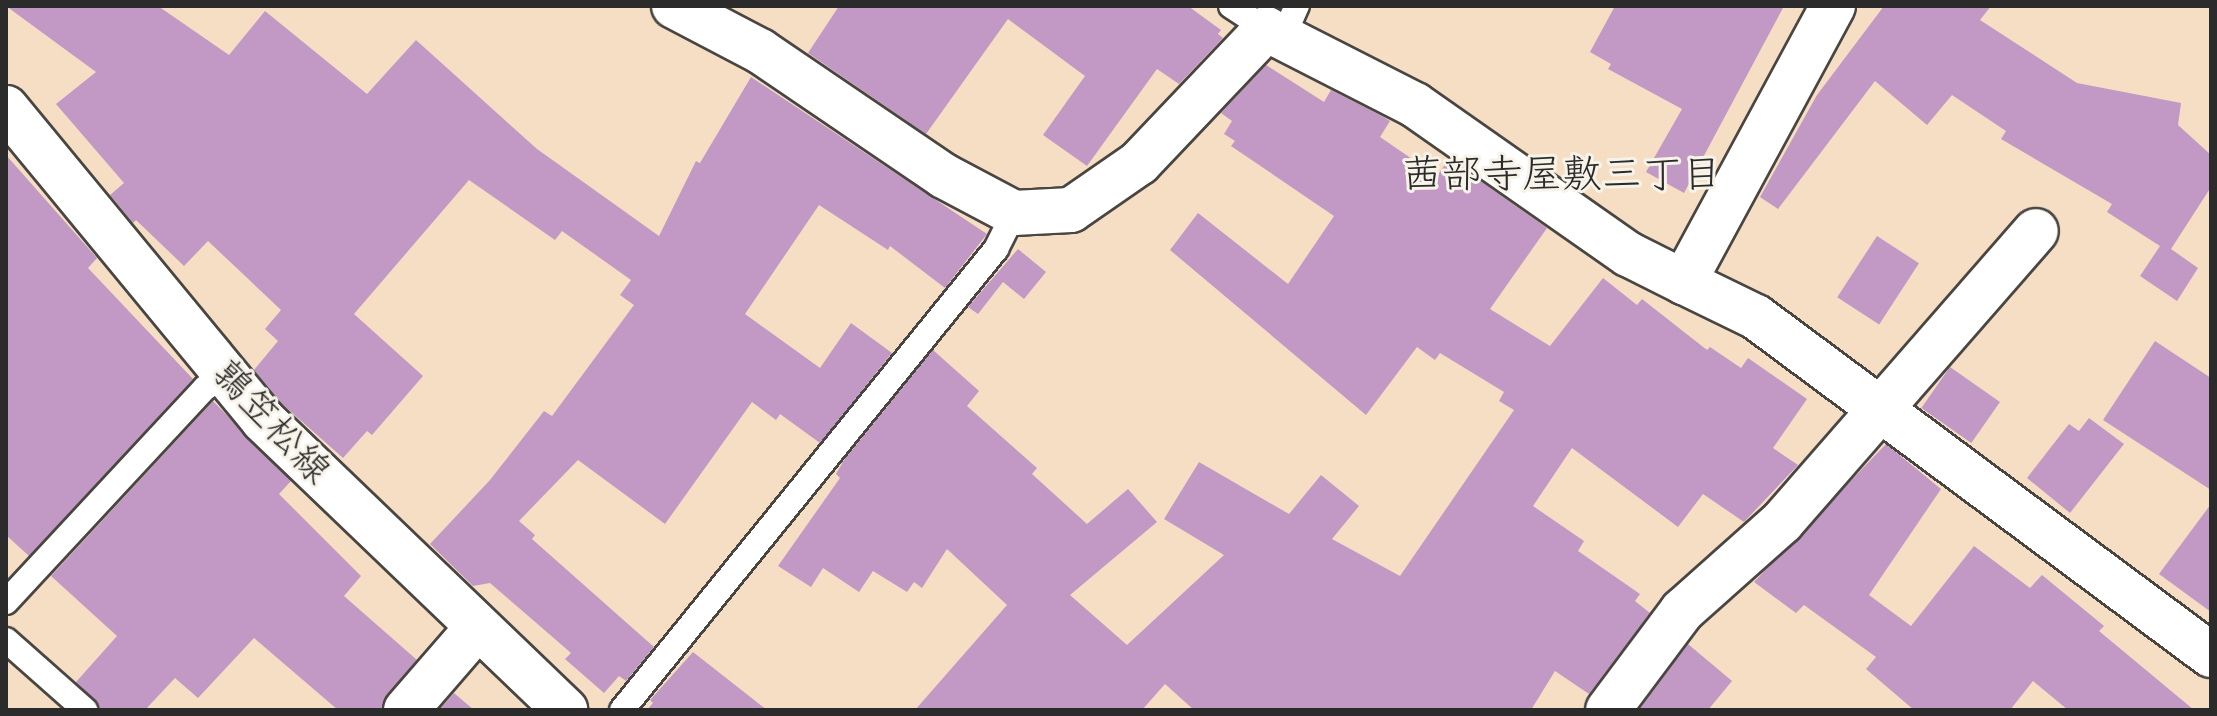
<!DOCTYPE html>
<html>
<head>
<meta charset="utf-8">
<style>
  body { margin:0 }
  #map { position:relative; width:2217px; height:716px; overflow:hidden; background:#f5dec4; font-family:Caveat,"Klee One",sans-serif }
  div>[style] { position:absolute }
  .building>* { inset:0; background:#c299c5; transform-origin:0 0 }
  .roads { filter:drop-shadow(2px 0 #494642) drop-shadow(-2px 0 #494642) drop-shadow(0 2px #494642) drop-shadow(0 -2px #494642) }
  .lane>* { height:24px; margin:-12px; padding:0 12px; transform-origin:12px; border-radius:12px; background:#fff }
  .street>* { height:44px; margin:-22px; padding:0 22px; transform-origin:22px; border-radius:22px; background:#fff }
  .secondary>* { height:44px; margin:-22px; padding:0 22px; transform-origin:22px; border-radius:22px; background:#fff }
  span { translate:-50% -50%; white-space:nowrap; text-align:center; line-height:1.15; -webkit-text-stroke:6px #f7f3e8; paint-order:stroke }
  .street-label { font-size:38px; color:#2b2b2b }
  .neighbourhood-label { font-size:40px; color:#2b2b2b }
  .frame { position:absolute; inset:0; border:8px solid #2b2b2b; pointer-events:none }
</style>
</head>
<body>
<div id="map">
  <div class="building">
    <div style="clip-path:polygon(6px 6px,158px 6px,229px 55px,265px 11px,367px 94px,416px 40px,537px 149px,659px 236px,696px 161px,700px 163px,751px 77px,987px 234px,945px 288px,890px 246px,888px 250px,819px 205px,745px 314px,820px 368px,851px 323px,892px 353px,820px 443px,780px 414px,776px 420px,752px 402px,665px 524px,578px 460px,519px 521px,535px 535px,532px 539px,654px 647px,626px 681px,619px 676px,604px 693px,565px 659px,571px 653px,490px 583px,473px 586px,430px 544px,490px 480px,544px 411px,552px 416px,634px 305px,620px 295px,631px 280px,562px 231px,555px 240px,469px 180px,354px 314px,423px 376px,372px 435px,367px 431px,343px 458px,281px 403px,254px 370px,278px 341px,265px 329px,281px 310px,208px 241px,184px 266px,136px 220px,133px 223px,110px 195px,124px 183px,56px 104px,96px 72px)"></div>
    <div style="clip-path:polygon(839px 6px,1188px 6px,1221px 30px,1218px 34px,1223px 38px,1179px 84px,1157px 69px,1087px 166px,1043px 135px,1085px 76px,1008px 19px,926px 134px,808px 53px)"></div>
    <div style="clip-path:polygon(1615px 6px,1784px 6px,1684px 193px,1646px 172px,1682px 109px,1608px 69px,1611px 64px,1590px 52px)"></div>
    <div style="clip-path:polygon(1884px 6px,1991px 6px,1980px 20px,2077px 83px,2181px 103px,2178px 125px,2211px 155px,2211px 187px,2171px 249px,2198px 268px,2177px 301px,2140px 276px,2160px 246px,2107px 212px,2112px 204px,2001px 139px,2006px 131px,1952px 95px,1927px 125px,1875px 81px,1778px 209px,1760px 197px,1817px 95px)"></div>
    <div style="clip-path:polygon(1266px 65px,1324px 102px,1331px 90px,1382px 116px,1390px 121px,1380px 137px,1437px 176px,1449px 159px,1547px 228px,1490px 309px,1550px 346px,1603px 278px,1637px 305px,1642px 299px,1707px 350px,1710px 347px,1741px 368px,1748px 358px,1807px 399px,1773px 448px,1798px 465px,1744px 522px,1703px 494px,1678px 527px,1572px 448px,1533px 506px,1584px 541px,1578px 551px,1640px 594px,1635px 601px,1650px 613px,1589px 694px,1555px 671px,1531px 710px,1194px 710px,1165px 684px,1142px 710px,915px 710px,1007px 605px,947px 549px,922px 588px,914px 582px,907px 592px,873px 571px,859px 592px,823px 568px,811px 587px,778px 566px,840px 478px,836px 474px,844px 460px,933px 350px,979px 391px,967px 406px,1037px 468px,1032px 474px,1087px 524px,1128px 489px,1157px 522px,1070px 595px,1127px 645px,1224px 555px,1164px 519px,1199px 462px,1289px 514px,1321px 475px,1359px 506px,1332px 539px,1400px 576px,1514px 410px,1499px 401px,1504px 392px,1440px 353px,1435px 360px,1417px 347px,1366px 415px,1170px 250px,1198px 213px,1288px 284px,1334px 216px,1231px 146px,1235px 141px,1224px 134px,1232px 121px,1221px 113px)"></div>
    <div style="clip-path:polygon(6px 155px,97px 258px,88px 268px,193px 379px,29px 556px,6px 535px)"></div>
    <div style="left:1877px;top:236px;width:50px;height:73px;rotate:33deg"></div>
    <div style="clip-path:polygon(1018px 249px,1046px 272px,1024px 299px,1003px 282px,978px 314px,968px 307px)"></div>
    <div style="clip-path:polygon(2155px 341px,2211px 378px,2211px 490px,2103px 420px)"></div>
    <div style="left:1950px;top:367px;width:61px;height:50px;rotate:35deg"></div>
    <div style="clip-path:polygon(213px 401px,291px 481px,279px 494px,361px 576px,344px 596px,417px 660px,387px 694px,382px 710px,338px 710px,254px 638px,198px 698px,175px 678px,145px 710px,100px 710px,76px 682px,117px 636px,51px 576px)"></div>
    <div style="clip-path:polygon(2089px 418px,2124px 444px,2070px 513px,2027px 478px,2069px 424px,2079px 431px)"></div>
    <div style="clip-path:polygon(1886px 444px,1941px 489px,1869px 595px,1911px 626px,1974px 546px,2030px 588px,2042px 575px,2104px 626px,2099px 631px,2194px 710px,2068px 710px,2033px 681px,2010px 710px,1914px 710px,1866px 669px,1876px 657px,1804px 605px,1796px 613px,1754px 582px)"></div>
    <div style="clip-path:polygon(2211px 504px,2211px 612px,2159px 574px)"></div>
    <div style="clip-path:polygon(1688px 644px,1732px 681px,1708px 710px,1639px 710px)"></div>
    <div style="clip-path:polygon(693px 652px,767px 710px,647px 710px,653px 703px,650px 700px)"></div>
    <div style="clip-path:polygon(454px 693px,474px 710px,439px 710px)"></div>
  </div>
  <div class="roads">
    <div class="lane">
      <div style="left:1231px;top:6px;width:42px;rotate:33.3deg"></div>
      <div style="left:1283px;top:37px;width:34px;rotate:-66deg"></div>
      <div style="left:6px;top:602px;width:292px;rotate:-47.1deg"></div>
      <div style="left:205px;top:388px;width:25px;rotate:-32deg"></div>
      <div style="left:6px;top:640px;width:106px;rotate:41.5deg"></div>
      <div style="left:622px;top:710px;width:594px;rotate:-50.95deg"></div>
      <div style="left:996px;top:249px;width:40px;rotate:-63.4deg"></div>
    </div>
    <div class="street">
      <div style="left:674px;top:6px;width:97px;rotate:27.6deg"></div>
      <div style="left:760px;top:51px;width:222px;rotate:34.2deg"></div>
      <div style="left:944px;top:176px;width:79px;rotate:27.9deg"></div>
      <div style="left:1014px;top:213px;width:57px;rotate:-3deg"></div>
      <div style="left:1071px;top:210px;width:83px;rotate:-34.7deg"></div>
      <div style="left:1139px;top:163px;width:185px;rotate:-46.5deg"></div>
      <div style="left:1266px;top:29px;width:167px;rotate:27deg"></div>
      <div style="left:1415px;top:105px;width:260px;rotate:35deg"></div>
      <div style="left:1628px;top:254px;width:63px;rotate:26.6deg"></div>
      <div style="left:406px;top:710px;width:108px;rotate:-49.1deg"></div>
      <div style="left:1608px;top:710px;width:124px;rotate:-53.2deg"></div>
      <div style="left:1682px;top:611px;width:134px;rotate:-41.7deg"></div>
      <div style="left:1782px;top:522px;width:386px;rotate:-48.9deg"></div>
    </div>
    <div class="secondary">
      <div style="left:1833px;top:6px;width:314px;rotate:118.4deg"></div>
      <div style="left:1684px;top:282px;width:80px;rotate:25.9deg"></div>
      <div style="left:1756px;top:317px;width:567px;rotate:36.61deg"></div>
      <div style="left:6px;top:108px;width:404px;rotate:50.5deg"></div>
      <div style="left:263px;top:420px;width:419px;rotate:43.8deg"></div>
    </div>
  </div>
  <div class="street-label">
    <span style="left:272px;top:422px;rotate:47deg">鶉笠松線</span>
  </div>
  <div class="neighbourhood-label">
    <span style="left:1562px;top:174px">茜部寺屋敷三丁目</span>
  </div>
  <div class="frame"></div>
</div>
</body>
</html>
